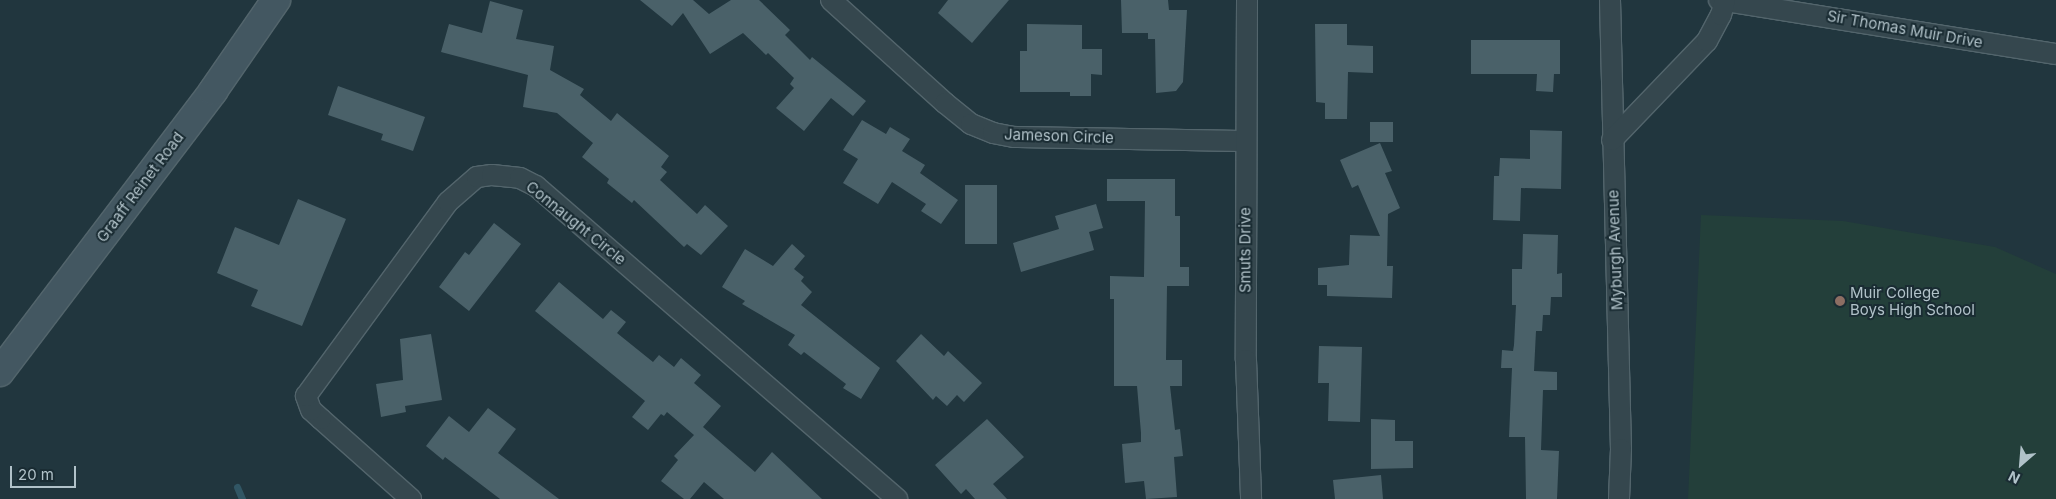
<!DOCTYPE html>
<html>
<head>
<meta charset="utf-8">
<style>
  body { margin:0 }
  #map { position:relative; width:2056px; height:499px; overflow:hidden; background:#21363e; font-family:Inter,sans-serif }
  div>[style] { position:absolute }
  .green>* { inset:0; background:#233f3a }
  .stream>* { height:7px; margin:-3.5px; padding:0 3.5px; transform-origin:3.5px; border-radius:3.5px; background:#315664 }
  .building>* { inset:0; background:#4a6169; transform-origin:0 0 }
  .roads { filter:drop-shadow(1px 0 #53656c) drop-shadow(-1px 0 #53656c) drop-shadow(0 1px #53656c) drop-shadow(0 -1px #53656c) }
  .minor>* { height:20px; margin:-10px; padding:0 10px; transform-origin:10px; border-radius:10px; background:#35474e }
  .secondary>* { height:28px; margin:-14px; padding:0 14px; transform-origin:14px; border-radius:14px; background:#435761 }
  .dots>* { width:14px; height:14px; translate:-50% -50%; box-sizing:border-box; border:2px solid #1a2c33; border-radius:50% }
  span { translate:-50% -50%; white-space:nowrap; text-align:center; line-height:1.15; -webkit-text-stroke:4px #1a2c33; paint-order:stroke }
  .street-label { font-size:15px; color:#b1c2c9 }
  .poi-label { font-size:15px; color:#b1c2c9 }
  .left { translate:0 -50%; text-align:left }
  .north { position:absolute; left:1996px; top:439px; width:50px; height:50px; -webkit-text-stroke:4px #1a2c33; paint-order:stroke; rotate:207deg; font-size:14px; font-weight:700; line-height:20px; text-align:center; color:#b1c2c9 }
  .north::after { content:''; display:block; margin:auto; width:18px; height:22px; background:#b1c2c9; clip-path:polygon(50% 0,100% 100%,50% 72%,0 100%) }
  .scale { position:absolute; left:10px; top:466px; width:66px; height:22px; box-sizing:border-box; border:2px solid #b1c2c9; border-top:0; padding-left:6px; font-size:15px; line-height:18px; white-space:nowrap; color:#b1c2c9; -webkit-text-stroke:4px #1a2c33; paint-order:stroke }
</style>
</head>
<body>
<div id="map">
  <div class="green">
    <div style="clip-path:polygon(1701px 215px,1843px 221px,1995px 247px,2056px 274px,2056px 499px,1688px 499px)"></div>
  </div>
  <div class="stream">
    <div style="left:237px;top:487px;width:13px;rotate:67deg"></div>
  </div>
  <div class="building">
    <div style="clip-path:polygon(640px 0,693px 0,709px 14px,731px 0,759px 0,790px 30px,785px 35px,810px 60px,812px 57px,866px 101px,853px 116px,831px 98px,804px 131px,776px 108px,794px 88px,790px 84px,794px 78px,768px 53px,766px 55px,743px 33px,710px 54px,683px 13px,672px 26px)"></div>
    <div style="clip-path:polygon(948px 0,1009px 0,972px 43px,938px 13px)"></div>
    <div style="clip-path:polygon(1121px 0,1168px 0,1169px 10px,1187px 10px,1183px 82px,1176px 91px,1156px 93px,1155px 39px,1148px 39px,1148px 33px,1122px 33px)"></div>
    <div style="clip-path:polygon(490px 1px,523px 10px,516px 39px,554px 46px,550px 70px,584px 89px,580px 95px,611px 121px,617px 113px,669px 156px,661px 167px,667px 172px,660px 180px,697px 214px,705px 205px,728px 226px,701px 255px,687px 244px,684px 247px,634px 200px,632px 203px,607px 183px,609px 179px,582px 157px,593px 143px,557px 113px,523px 107px,528px 75px,441px 52px,449px 24px,482px 33px)"></div>
    <div style="clip-path:polygon(1027px 24px,1082px 25px,1082px 49px,1102px 49px,1102px 75px,1091px 74px,1091px 96px,1070px 96px,1070px 92px,1020px 92px,1020px 51px,1027px 51px)"></div>
    <div style="clip-path:polygon(1315px 24px,1347px 24px,1347px 45px,1373px 46px,1373px 73px,1348px 72px,1347px 119px,1325px 119px,1325px 103px,1316px 102px)"></div>
    <div style="clip-path:polygon(1471px 40px,1560px 40px,1560px 74px,1554px 74px,1553px 92px,1536px 91px,1537px 74px,1471px 74px)"></div>
    <div style="clip-path:polygon(338px 86px,425px 117px,413px 151px,381px 140px,383px 134px,328px 115px)"></div>
    <div style="clip-path:polygon(862px 120px,886px 134px,890px 127px,910px 139px,902px 151px,925px 165px,920px 173px,958px 200px,941px 224px,921px 211px,926px 204px,892px 182px,878px 204px,843px 183px,858px 159px,843px 150px)"></div>
    <div style="left:1370px;top:122px;width:23px;height:20px"></div>
    <div style="clip-path:polygon(1530px 130px,1562px 131px,1561px 189px,1521px 188px,1520px 221px,1493px 220px,1494px 176px,1499px 176px,1500px 158px,1530px 159px)"></div>
    <div style="clip-path:polygon(1380px 143px,1392px 171px,1385px 173px,1400px 208px,1388px 214px,1387px 266px,1393px 266px,1392px 298px,1327px 296px,1327px 285px,1318px 285px,1318px 268px,1349px 265px,1350px 235px,1380px 236px,1358px 185px,1352px 188px,1340px 160px)"></div>
    <div style="clip-path:polygon(1107px 179px,1175px 179px,1175px 216px,1180px 216px,1180px 267px,1189px 267px,1189px 286px,1167px 286px,1166px 360px,1182px 360px,1182px 386px,1170px 386px,1175px 430px,1180px 429px,1183px 456px,1174px 457px,1177px 497px,1146px 499px,1144px 481px,1125px 483px,1122px 444px,1141px 442px,1141px 433px,1137px 386px,1114px 386px,1114px 299px,1110px 299px,1110px 276px,1144px 277px,1145px 201px,1107px 201px)"></div>
    <div style="left:965px;top:185px;width:32px;height:59px"></div>
    <div style="clip-path:polygon(298px 199px,346px 219px,302px 326px,251px 306px,258px 290px,217px 273px,235px 227px,279px 245px)"></div>
    <div style="clip-path:polygon(1096px 204px,1103px 228px,1089px 232px,1094px 250px,1021px 272px,1013px 243px,1059px 229px,1055px 216px)"></div>
    <div style="clip-path:polygon(494px 223px,521px 244px,469px 311px,439px 287px,465px 252px,469px 255px)"></div>
    <div style="clip-path:polygon(1523px 234px,1558px 235px,1557px 274px,1562px 273px,1562px 297px,1551px 297px,1550px 315px,1543px 315px,1542px 331px,1536px 331px,1534px 371px,1557px 372px,1557px 390px,1543px 390px,1541px 450px,1559px 451px,1557px 499px,1526px 499px,1525px 437px,1509px 437px,1512px 368px,1501px 368px,1502px 350px,1513px 351px,1514px 345px,1516px 305px,1512px 305px,1512px 269px,1522px 269px)"></div>
    <div style="clip-path:polygon(792px 244px,805px 256px,794px 269px,804px 277px,801px 281px,812px 292px,801px 305px,880px 368px,861px 399px,843px 388px,846px 384px,804px 352px,801px 355px,788px 345px,795px 335px,742px 304px,745px 301px,722px 287px,745px 249px,773px 266px)"></div>
    <div style="clip-path:polygon(559px 282px,603px 319px,611px 310px,626px 322px,617px 333px,653px 362px,659px 355px,674px 367px,681px 358px,701px 375px,694px 383px,721px 406px,703px 427px,755px 472px,772px 452px,822px 499px,724px 499px,704px 482px,690px 499px,684px 499px,661px 481px,678px 460px,674px 456px,694px 435px,667px 412px,664px 416px,661px 414px,648px 430px,632px 417px,645px 401px,535px 311px)"></div>
    <div style="clip-path:polygon(431px 334px,442px 400px,405px 406px,406px 412px,381px 417px,376px 384px,403px 380px,400px 339px)"></div>
    <div style="clip-path:polygon(921px 334px,944px 356px,948px 351px,982px 383px,964px 402px,957px 395px,947px 406px,936px 396px,933px 400px,896px 361px)"></div>
    <div style="clip-path:polygon(1319px 346px,1362px 347px,1360px 422px,1328px 421px,1329px 383px,1318px 383px)"></div>
    <div style="clip-path:polygon(488px 408px,516px 429px,498px 453px,559px 499px,500px 499px,445px 457px,443px 460px,426px 446px,449px 416px,469px 432px)"></div>
    <div style="clip-path:polygon(987px 419px,1024px 457px,993px 484px,1007px 499px,975px 499px,966px 489px,961px 494px,935px 465px)"></div>
    <div style="clip-path:polygon(1371px 419px,1395px 420px,1395px 441px,1413px 441px,1413px 468px,1371px 469px)"></div>
    <div style="clip-path:polygon(1381px 475px,1383px 499px,1335px 499px,1333px 480px)"></div>
  </div>
  <div class="roads">
    <div class="minor">
      <div style="left:831px;top:0;width:154px;rotate:42.1deg"></div>
      <div style="left:945px;top:103px;width:33px;rotate:39deg"></div>
      <div style="left:971px;top:124px;width:24px;rotate:22deg"></div>
      <div style="left:993px;top:133px;width:21px;rotate:11deg"></div>
      <div style="left:1014px;top:137px;width:231px;rotate:1deg"></div>
      <div style="left:1247px;top:0;width:360px;rotate:90.2deg"></div>
      <div style="left:1246px;top:360px;width:139px;rotate:87.9deg"></div>
      <div style="left:1610px;top:0;width:449px;rotate:88.6deg"></div>
      <div style="left:1621px;top:449px;width:50px;rotate:92.3deg"></div>
      <div style="left:1719px;top:0;width:341px;rotate:9.1deg"></div>
      <div style="left:1612px;top:140px;width:137px;rotate:-46.2deg"></div>
      <div style="left:1707px;top:41px;width:30px;rotate:-62deg"></div>
      <div style="left:1721px;top:15px;width:16px;rotate:-75deg"></div>
      <div style="left:411px;top:499px;width:120px;rotate:-138.4deg"></div>
      <div style="left:321px;top:419px;width:13px;rotate:-138deg"></div>
      <div style="left:311px;top:410px;width:15px;rotate:-110deg"></div>
      <div style="left:306px;top:396px;width:240px;rotate:-53.8deg"></div>
      <div style="left:448px;top:202px;width:38px;rotate:-41deg"></div>
      <div style="left:477px;top:177px;width:15px;rotate:-8deg"></div>
      <div style="left:492px;top:175px;width:28px;rotate:6deg"></div>
      <div style="left:520px;top:178px;width:18px;rotate:27deg"></div>
      <div style="left:536px;top:186px;width:478px;rotate:40.9deg"></div>
    </div>
    <div class="secondary">
      <div style="left:0;top:372px;width:353px;rotate:-52.8deg"></div>
      <div style="left:213px;top:91px;width:111px;rotate:-55.3deg"></div>
    </div>
  </div>
  <div class="dots">
    <div style="left:1840px;top:301px;background:#8d6e63"></div>
  </div>
  <div class="street-label">
    <span style="left:1905px;top:29px;rotate:10deg">Sir Thomas Muir Drive</span>
    <span style="left:1059px;top:136px;rotate:2deg">Jameson Circle</span>
    <span style="left:140px;top:187px;rotate:-53deg">Graaff Reinet Road</span>
    <span style="left:576px;top:223px;rotate:39deg">Connaught Circle</span>
    <span style="left:1245px;top:250px;rotate:-90deg">Smuts Drive</span>
    <span style="left:1615px;top:250px;rotate:-92deg">Myburgh Avenue</span>
  </div>
  <div class="poi-label">
    <span class="left" style="left:1850px;top:301px">Muir College<br>Boys High School</span>
  </div>
  <div class="north">N</div>
  <div class="scale">20 m</div>
</div>
</body>
</html>
